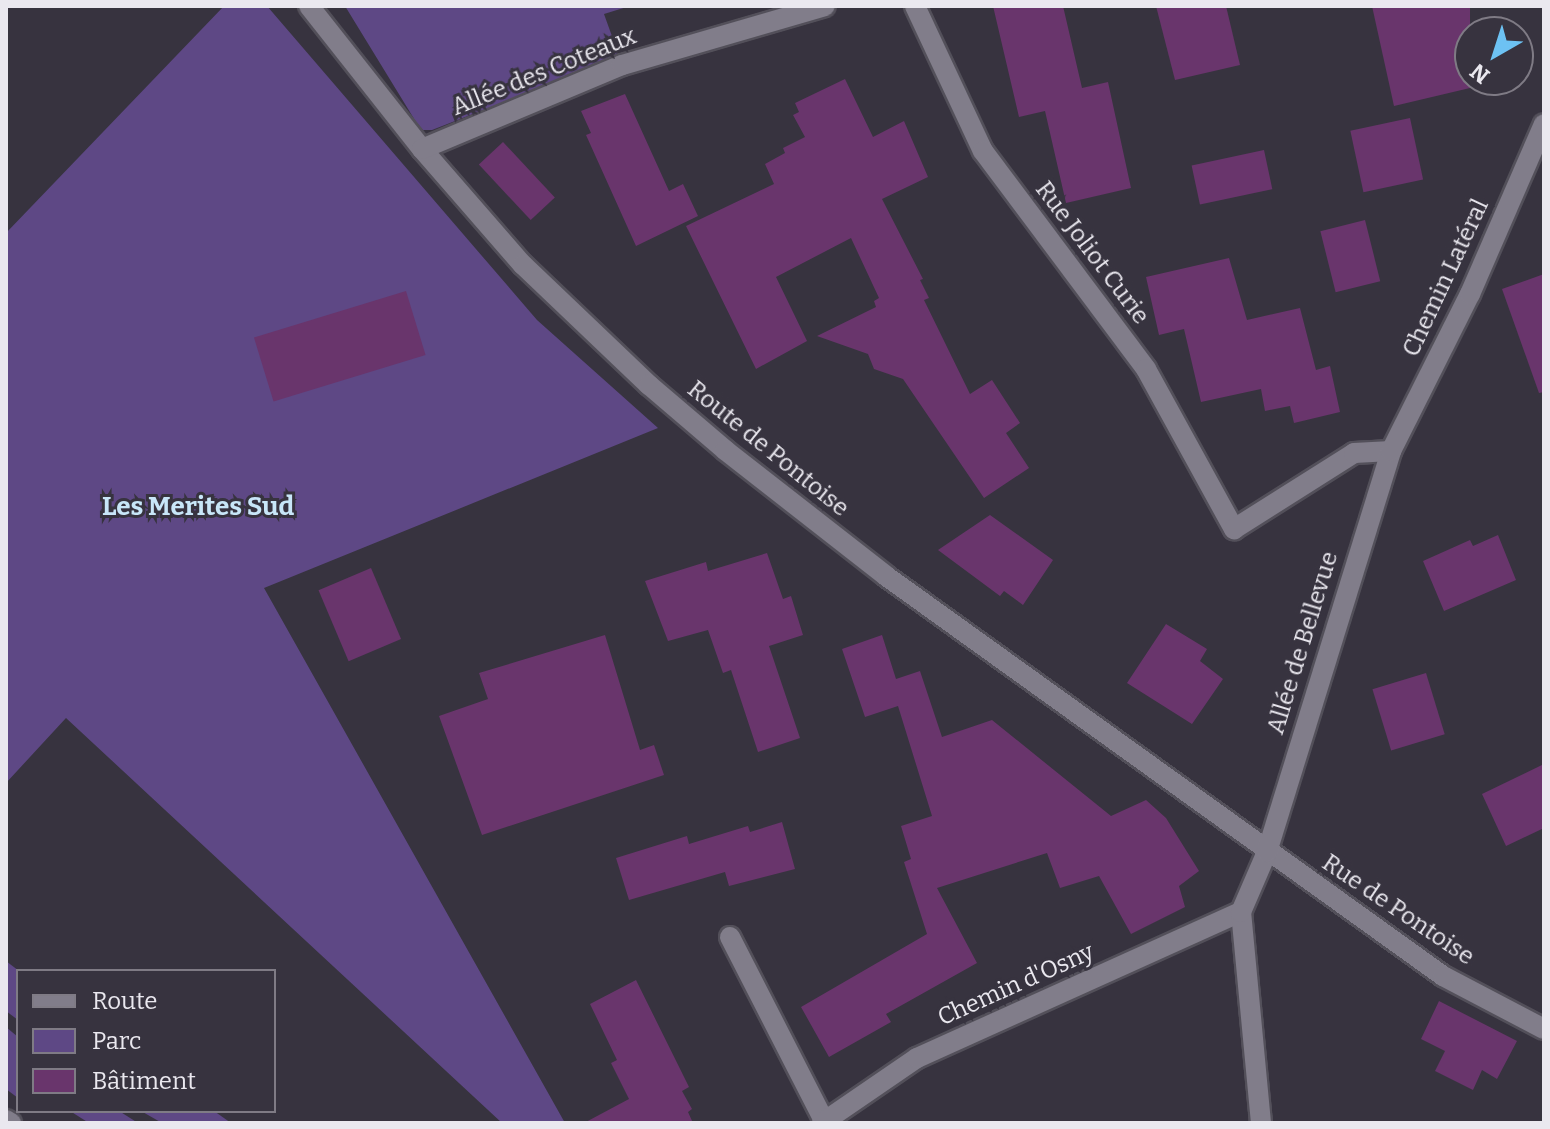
<!DOCTYPE html>
<html>
<head>
<meta charset="utf-8">
<style>
  body { margin:0 }
  #map { position:relative; width:1550px; height:1129px; overflow:hidden; background:#37333f; font-family:Bitter,serif }
  div>[style] { position:absolute }
  .green>* { inset:0; background:#5e4885 }
  .building>* { inset:0; background:#69356c; transform-origin:0 0 }
  .roads { filter:drop-shadow(2px 0 #53505a) drop-shadow(-2px 0 #53505a) drop-shadow(0 2px #53505a) drop-shadow(0 -2px #53505a) }
  .minor>* { height:20px; margin:-10px; padding:0 10px; transform-origin:10px; border-radius:10px; background:#817d8a }
  span { translate:-50% -50%; white-space:nowrap; text-align:center; line-height:1.15; -webkit-text-stroke:6px #37333f; paint-order:stroke }
  .street-label { font-size:24px; color:#eae8ef }
  .neighbourhood-label { font-size:26px; color:#c8e6f8; font-weight:700 }
  .frame { position:absolute; inset:0; border:8px solid #eae8ef; pointer-events:none }
  .legend { position:absolute; left:16px; top:969px; width:260px; height:144px; box-sizing:border-box; background:#37333f; border:2px solid #7f7b85; margin:0; padding:10px 14px; list-style:none; font-size:24px; color:#eae8ef }
  .legend li { display:flex; align-items:center; gap:16px; height:40px }
  .legend b { width:40px; border:2px solid #7f7b85 }
  .north { position:absolute; left:1454px; top:16px; width:80px; height:80px; box-sizing:border-box; background:#37333f; border:2px solid #7f7b85; border-radius:50%; rotate:219deg; font-size:22px; font-weight:700; line-height:32px; text-align:center; color:#eae8ef }
  .north::after { content:''; display:block; margin:auto; width:28px; height:36px; background:#6dc2f3; clip-path:polygon(50% 0,100% 100%,50% 72%,0 100%) }
</style>
</head>
<body>
<div id="map">
  <div class="green">
    <div style="clip-path:polygon(224px 6px,267px 6px,537px 320px,658px 428px,264px 588px,565px 1123px,502px 1123px,66px 718px,6px 783px,6px 233px)"></div>
    <div style="clip-path:polygon(345px 6px,630px 6px,604px 14px,618px 53px,606px 62px,432px 130px,423px 130px,416px 122px)"></div>
    <div style="clip-path:polygon(6px 961px,19px 971px,18px 1020px,6px 1011px)"></div>
    <div style="clip-path:polygon(6px 1027px,18px 1037px,18px 1098px,6px 1089px)"></div>
    <div style="clip-path:polygon(70px 1111px,119px 1111px,138px 1123px,89px 1123px)"></div>
    <div style="clip-path:polygon(141px 1111px,214px 1111px,231px 1123px,162px 1123px)"></div>
  </div>
  <div class="building">
    <div style="clip-path:polygon(993px 6px,1063px 6px,1082px 88px,1108px 82px,1131px 188px,1066px 203px,1045px 111px,1019px 117px)"></div>
    <div style="clip-path:polygon(1156px 6px,1226px 6px,1240px 65px,1175px 80px)"></div>
    <div style="clip-path:polygon(1372px 6px,1470px 6px,1470px 88px,1394px 106px)"></div>
    <div style="clip-path:polygon(845px 79px,873px 137px,904px 121px,928px 177px,882px 199px,923px 279px,920px 280px,929px 298px,924px 300px,970px 394px,992px 380px,1020px 423px,1006px 433px,1029px 468px,984px 498px,903px 379px,874px 369px,868px 354px,817px 336px,876px 307px,874px 301px,879px 298px,851px 238px,776px 277px,807px 341px,756px 369px,686px 226px,774px 184px,765px 164px,785px 153px,783px 148px,805px 137px,793px 115px,799px 112px,795px 103px)"></div>
    <div style="clip-path:polygon(625px 94px,669px 191px,683px 184px,698px 216px,636px 246px,586px 135px,591px 133px,581px 111px)"></div>
    <div style="left:1410px;top:118px;width:63px;height:61px;rotate:78deg"></div>
    <div style="left:503px;top:142px;width:76px;height:33px;rotate:47deg"></div>
    <div style="left:1264px;top:150px;width:40px;height:74px;rotate:78deg"></div>
    <div style="left:1365px;top:220px;width:63px;height:46px;rotate:76deg"></div>
    <div style="clip-path:polygon(1229px 258px,1247px 320px,1300px 308px,1316px 370px,1330px 366px,1340px 412px,1294px 423px,1290px 406px,1265px 411px,1261px 389px,1201px 402px,1184px 329px,1159px 335px,1146px 277px)"></div>
    <div style="clip-path:polygon(1544px 274px,1544px 392px,1539px 393px,1502px 289px)"></div>
    <div style="left:406px;top:291px;width:67px;height:159px;rotate:73deg"></div>
    <div style="clip-path:polygon(990px 515px,1053px 560px,1023px 605px,1004px 591px,1000px 596px,938px 550px)"></div>
    <div style="clip-path:polygon(1498px 535px,1516px 580px,1444px 611px,1423px 561px,1470px 540px,1473px 546px)"></div>
    <div style="clip-path:polygon(767px 553px,783px 599px,791px 596px,803px 635px,769px 646px,800px 738px,758px 752px,731px 670px,723px 673px,708px 630px,668px 641px,645px 581px,706px 562px,708px 571px)"></div>
    <div style="left:371px;top:568px;width:77px;height:57px;rotate:67deg"></div>
    <div style="clip-path:polygon(1166px 624px,1207px 649px,1200px 661px,1223px 679px,1192px 724px,1127px 683px)"></div>
    <div style="clip-path:polygon(605px 635px,640px 750px,654px 745px,664px 775px,482px 835px,439px 716px,488px 699px,479px 673px)"></div>
    <div style="clip-path:polygon(882px 635px,896px 679px,920px 671px,942px 737px,992px 720px,1111px 816px,1146px 800px,1166px 818px,1199px 871px,1179px 886px,1185px 907px,1131px 934px,1099px 876px,1060px 888px,1047px 853px,937px 888px,977px 963px,886px 1014px,891px 1022px,829px 1057px,801px 1007px,927px 934px,904px 862px,911px 859px,901px 826px,932px 816px,898px 706px,865px 717px,842px 649px)"></div>
    <div style="left:1426px;top:673px;width:64px;height:56px;rotate:73deg"></div>
    <div style="clip-path:polygon(1544px 764px,1544px 828px,1506px 846px,1482px 794px)"></div>
    <div style="clip-path:polygon(782px 822px,795px 869px,729px 886px,725px 872px,629px 900px,616px 858px,687px 836px,689px 844px,748px 826px,750px 832px)"></div>
    <div style="clip-path:polygon(636px 980px,689px 1087px,682px 1091px,692px 1109px,688px 1112px,693px 1123px,584px 1123px,629px 1099px,611px 1063px,617px 1060px,590px 1004px)"></div>
    <div style="clip-path:polygon(1439px 1001px,1517px 1041px,1497px 1079px,1482px 1070px,1473px 1090px,1435px 1071px,1445px 1051px,1421px 1039px)"></div>
  </div>
  <div class="roads">
    <div class="minor">
      <div style="left:309px;top:6px;width:182px;rotate:51.7deg"></div>
      <div style="left:422px;top:149px;width:154px;rotate:49deg"></div>
      <div style="left:523px;top:265px;width:174px;rotate:43.6deg"></div>
      <div style="left:649px;top:385px;width:100px;rotate:40.5deg"></div>
      <div style="left:725px;top:450px;width:204px;rotate:38deg"></div>
      <div style="left:886px;top:576px;width:686px;rotate:35.68deg"></div>
      <div style="left:1443px;top:976px;width:114px;rotate:27.7deg"></div>
      <div style="left:915px;top:6px;width:160px;rotate:64.9deg"></div>
      <div style="left:983px;top:151px;width:272px;rotate:53.2deg"></div>
      <div style="left:1146px;top:369px;width:183px;rotate:61.2deg"></div>
      <div style="left:1234px;top:529px;width:142px;rotate:-32.3deg"></div>
      <div style="left:1354px;top:453px;width:37px;rotate:-3deg"></div>
      <div style="left:422px;top:149px;width:217px;rotate:-22.8deg"></div>
      <div style="left:622px;top:65px;width:211px;rotate:-16.2deg"></div>
      <div style="left:730px;top:937px;width:207px;rotate:62.9deg"></div>
      <div style="left:6px;top:1120px;width:6px;rotate:31deg"></div>
      <div style="left:822px;top:1123px;width:115px;rotate:-34.4deg"></div>
      <div style="left:917px;top:1058px;width:355px;rotate:-24.3deg"></div>
      <div style="left:1261px;top:1123px;width:212px;rotate:-95.4deg"></div>
      <div style="left:1241px;top:912px;width:65px;rotate:-66.6deg"></div>
      <div style="left:1267px;top:852px;width:420px;rotate:-72.8deg"></div>
      <div style="left:1391px;top:451px;width:176px;rotate:-63.3deg"></div>
      <div style="left:1470px;top:294px;width:185px;rotate:-66.5deg"></div>
    </div>
  </div>
  <div class="street-label">
    <span style="left:544px;top:72px;rotate:-22deg">Allée des Coteaux</span>
    <span style="left:1092px;top:253px;rotate:53deg">Rue Joliot Curie</span>
    <span style="left:1446px;top:278px;rotate:-65deg">Chemin Latéral</span>
    <span style="left:768px;top:449px;rotate:39deg">Route de Pontoise</span>
    <span style="left:1303px;top:643px;rotate:-73deg">Allée de Bellevue</span>
    <span style="left:1398px;top:910px;rotate:34deg">Rue de Pontoise</span>
    <span style="left:1016px;top:985px;rotate:-24deg">Chemin d'Osny</span>
  </div>
  <div class="neighbourhood-label">
    <span style="left:198px;top:507px">Les Merites Sud</span>
  </div>
  <div class="frame"></div>
  <ul class="legend">
  <li><b style="height:10px;background:#817d8a"></b>Route</li>
  <li><b style="height:22px;background:#5e4885"></b>Parc</li>
  <li><b style="height:22px;background:#69356c"></b>Bâtiment</li>
  </ul>
  <div class="north">N</div>
</div>
</body>
</html>
